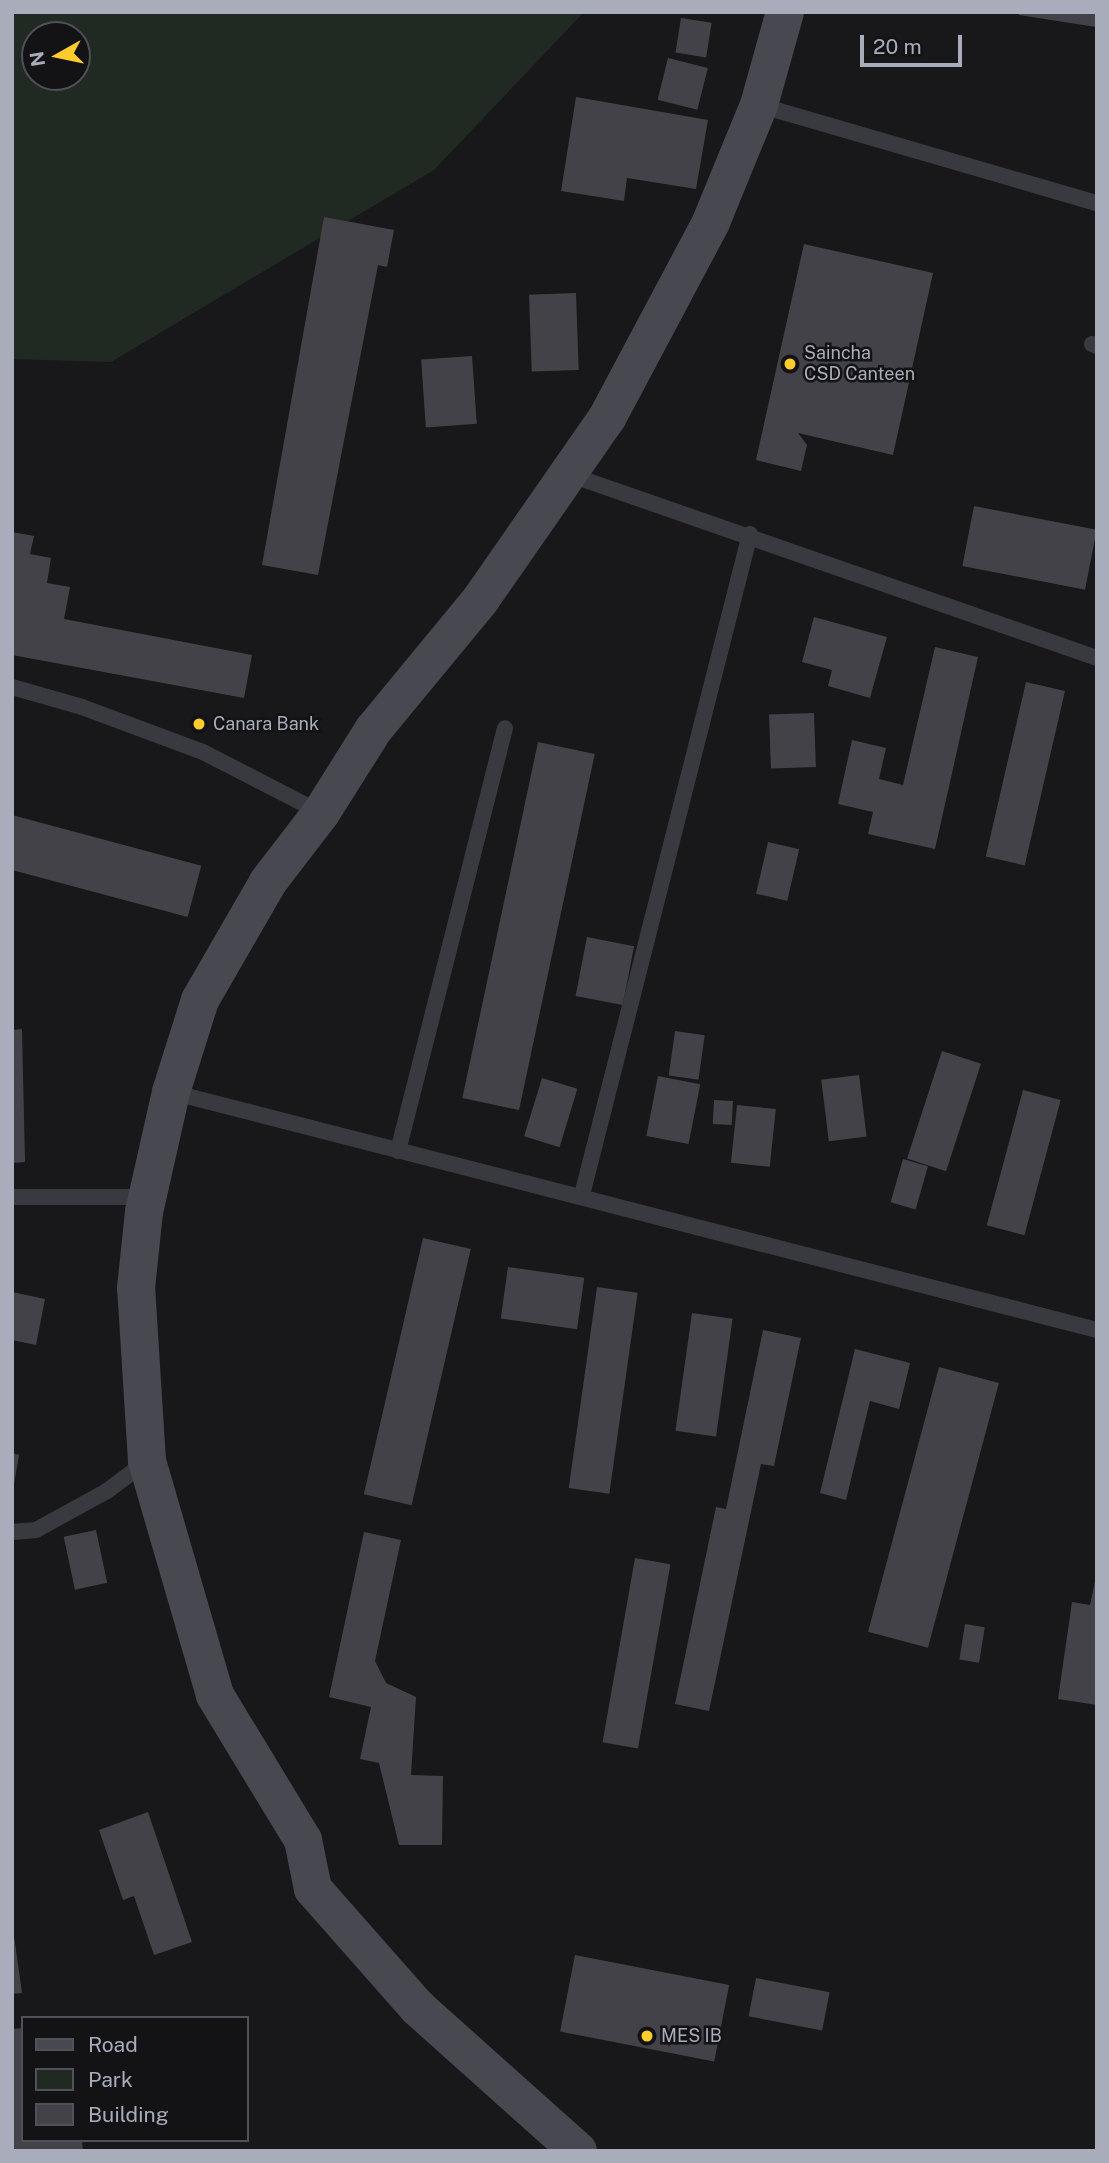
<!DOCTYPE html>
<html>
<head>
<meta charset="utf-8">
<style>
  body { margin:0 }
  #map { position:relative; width:1109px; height:2163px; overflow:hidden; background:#18181b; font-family:"Public Sans",sans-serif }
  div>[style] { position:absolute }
  .green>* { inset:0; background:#202922 }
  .building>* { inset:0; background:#424248; transform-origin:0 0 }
  .service>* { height:16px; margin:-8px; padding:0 8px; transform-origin:8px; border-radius:8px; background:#393940 }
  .secondary>* { height:38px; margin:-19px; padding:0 19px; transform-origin:19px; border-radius:19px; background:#474850 }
  .dots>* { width:19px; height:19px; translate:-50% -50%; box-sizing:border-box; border:4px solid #131316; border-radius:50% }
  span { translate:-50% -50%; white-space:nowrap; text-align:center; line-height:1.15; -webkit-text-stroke:5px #131316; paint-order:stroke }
  .poi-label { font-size:18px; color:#a9adbb }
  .left { translate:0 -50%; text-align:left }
  .frame { position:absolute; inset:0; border:14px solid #a9adbb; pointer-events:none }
  .legend { position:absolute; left:21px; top:2016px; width:228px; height:126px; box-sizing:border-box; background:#131316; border:2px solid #4f5158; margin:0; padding:9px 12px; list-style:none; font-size:21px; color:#a9adbb }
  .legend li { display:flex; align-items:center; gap:14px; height:35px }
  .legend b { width:35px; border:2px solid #4f5158 }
  .north { position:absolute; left:21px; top:21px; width:70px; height:70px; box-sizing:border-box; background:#131316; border:2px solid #4f5158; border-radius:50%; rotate:261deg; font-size:19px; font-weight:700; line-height:28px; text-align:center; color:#a9adbb }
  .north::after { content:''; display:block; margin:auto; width:24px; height:32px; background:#ffcc2c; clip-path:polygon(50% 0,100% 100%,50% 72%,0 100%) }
  .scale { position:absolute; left:860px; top:35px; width:102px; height:32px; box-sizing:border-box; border:4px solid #a9adbb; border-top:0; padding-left:9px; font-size:21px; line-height:24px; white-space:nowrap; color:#a9adbb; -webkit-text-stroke:5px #131316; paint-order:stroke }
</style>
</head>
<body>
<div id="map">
  <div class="green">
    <div style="clip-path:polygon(evenodd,12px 12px,584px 12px,434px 170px,111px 362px,12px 359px,12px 12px,35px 35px,77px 35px,77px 77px,35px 77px,35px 35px)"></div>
  </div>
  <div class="building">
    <div style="clip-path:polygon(1019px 12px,1097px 12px,1096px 27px,1019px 15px)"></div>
    <div style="left:681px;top:18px;width:31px;height:35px;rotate:9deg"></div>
    <div style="left:668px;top:58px;width:41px;height:43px;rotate:14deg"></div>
    <div style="clip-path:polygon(576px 97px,708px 120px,696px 189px,627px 178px,624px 201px,561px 191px)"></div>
    <div style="clip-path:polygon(324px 217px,394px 230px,387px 267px,378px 265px,318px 575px,262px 565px)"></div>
    <div style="clip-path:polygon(804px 244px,933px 273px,893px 455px,798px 433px,807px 445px,801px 471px,756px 460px)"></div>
    <div style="left:576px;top:293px;width:77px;height:47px;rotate:88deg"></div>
    <div style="left:472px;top:356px;width:68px;height:51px;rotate:86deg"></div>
    <div style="left:974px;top:506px;width:125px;height:61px;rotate:11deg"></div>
    <div style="clip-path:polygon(12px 532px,34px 536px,30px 554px,51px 558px,47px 583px,70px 587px,64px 619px,252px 655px,244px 698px,12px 655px)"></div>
    <div style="clip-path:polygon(814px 617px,887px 637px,870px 698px,828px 686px,832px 670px,802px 662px)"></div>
    <div style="clip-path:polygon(935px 647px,978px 657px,935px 849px,868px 834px,873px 812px,838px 804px,852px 740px,886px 748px,879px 779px,903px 785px)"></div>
    <div style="left:1026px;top:682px;width:40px;height:179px;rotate:13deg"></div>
    <div style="left:814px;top:713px;width:54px;height:45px;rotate:88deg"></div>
    <div style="left:538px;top:742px;width:58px;height:364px;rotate:12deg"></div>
    <div style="left:12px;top:815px;width:196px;height:53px;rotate:15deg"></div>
    <div style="left:768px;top:842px;width:32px;height:53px;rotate:13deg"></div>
    <div style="left:587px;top:937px;width:48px;height:60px;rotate:11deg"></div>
    <div style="clip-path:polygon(22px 1029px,25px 1162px,12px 1163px,12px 1030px)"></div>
    <div style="left:675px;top:1031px;width:30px;height:45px;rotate:8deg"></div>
    <div style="left:942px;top:1051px;width:41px;height:113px;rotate:18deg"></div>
    <div style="left:859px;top:1075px;width:62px;height:38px;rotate:83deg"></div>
    <div style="left:658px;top:1076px;width:43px;height:61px;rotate:11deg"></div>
    <div style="left:542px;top:1078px;width:37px;height:61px;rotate:17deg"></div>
    <div style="left:1023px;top:1090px;width:39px;height:140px;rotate:15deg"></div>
    <div style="left:714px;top:1100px;width:19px;height:24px;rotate:3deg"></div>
    <div style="left:737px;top:1105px;width:39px;height:58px;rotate:6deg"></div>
    <div style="left:903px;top:1159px;width:26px;height:45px;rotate:16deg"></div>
    <div style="left:423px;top:1238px;width:49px;height:263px;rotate:13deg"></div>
    <div style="left:508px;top:1267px;width:77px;height:52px;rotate:8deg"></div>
    <div style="left:597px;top:1287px;width:41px;height:203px;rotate:8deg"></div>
    <div style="clip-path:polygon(12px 1292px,45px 1299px,36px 1345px,12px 1340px)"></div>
    <div style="left:692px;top:1313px;width:41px;height:119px;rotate:8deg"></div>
    <div style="clip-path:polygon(763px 1330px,801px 1338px,774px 1466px,761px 1464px,709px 1711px,675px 1704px,716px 1507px,726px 1509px)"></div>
    <div style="clip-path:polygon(855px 1349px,910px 1363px,899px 1409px,870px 1401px,846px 1500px,820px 1493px)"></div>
    <div style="left:939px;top:1367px;width:62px;height:274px;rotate:15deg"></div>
    <div style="clip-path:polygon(12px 1453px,19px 1455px,14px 1484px,12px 1484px)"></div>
    <div style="left:96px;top:1530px;width:54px;height:33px;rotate:78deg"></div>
    <div style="clip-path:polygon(364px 1532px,401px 1540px,375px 1661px,386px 1683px,416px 1697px,411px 1775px,443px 1776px,442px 1845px,399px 1845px,379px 1763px,360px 1759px,371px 1707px,329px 1697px)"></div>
    <div style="left:635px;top:1558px;width:36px;height:187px;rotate:10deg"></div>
    <div style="clip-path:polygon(1097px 1572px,1097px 1705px,1058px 1699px,1072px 1602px,1090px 1605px)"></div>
    <div style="left:965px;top:1624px;width:20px;height:36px;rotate:9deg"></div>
    <div style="clip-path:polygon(148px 1812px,192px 1942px,154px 1955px,134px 1896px,123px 1900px,99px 1830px)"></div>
    <div style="clip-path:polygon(12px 1936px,14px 1936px,22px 1993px,12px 1994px)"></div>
    <div style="left:575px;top:1955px;width:157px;height:78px;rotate:11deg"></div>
    <div style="left:756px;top:1978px;width:75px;height:39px;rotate:11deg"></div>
    <div style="clip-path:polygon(23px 2028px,23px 2140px,82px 2140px,83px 2151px,12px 2151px,12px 2029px)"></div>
  </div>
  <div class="service">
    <div style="left:759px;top:105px;width:352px;rotate:16.2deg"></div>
    <div style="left:1092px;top:344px;width:5px;rotate:22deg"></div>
    <div style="left:568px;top:474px;width:560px;rotate:19.18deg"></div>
    <div style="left:12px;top:687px;width:73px;rotate:15.9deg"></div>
    <div style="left:82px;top:707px;width:129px;rotate:20.4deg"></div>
    <div style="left:203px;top:752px;width:133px;rotate:27.3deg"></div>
    <div style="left:171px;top:1092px;width:956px;rotate:14.41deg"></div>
    <div style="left:398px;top:1151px;width:436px;rotate:-75.8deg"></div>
    <div style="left:582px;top:1195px;width:682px;rotate:-75.74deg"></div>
    <div style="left:12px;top:1197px;width:135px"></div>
    <div style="left:12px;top:1532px;width:24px;rotate:-5deg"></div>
    <div style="left:36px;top:1530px;width:81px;rotate:-28.8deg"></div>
    <div style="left:107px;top:1491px;width:50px;rotate:-36.9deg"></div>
  </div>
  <div class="secondary">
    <div style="left:578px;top:2151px;width:215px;rotate:-138.2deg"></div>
    <div style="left:418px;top:2008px;width:159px;rotate:-131.4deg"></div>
    <div style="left:313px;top:1889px;width:50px;rotate:-101.5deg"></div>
    <div style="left:303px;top:1840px;width:170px;rotate:-121.3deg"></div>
    <div style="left:215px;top:1695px;width:244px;rotate:-106.2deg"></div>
    <div style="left:147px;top:1461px;width:173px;rotate:-93.6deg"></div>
    <div style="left:136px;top:1288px;width:76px;rotate:-84deg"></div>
    <div style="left:144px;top:1212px;width:123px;rotate:-77.3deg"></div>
    <div style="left:171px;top:1092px;width:96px;rotate:-72.5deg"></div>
    <div style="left:200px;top:1000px;width:136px;rotate:-60deg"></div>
    <div style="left:268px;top:882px;width:87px;rotate:-52.5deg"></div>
    <div style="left:321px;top:813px;width:99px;rotate:-57.8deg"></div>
    <div style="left:374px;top:729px;width:168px;rotate:-50.5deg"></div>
    <div style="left:481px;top:599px;width:221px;rotate:-55.2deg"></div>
    <div style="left:607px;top:418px;width:222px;rotate:-62deg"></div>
    <div style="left:711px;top:222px;width:126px;rotate:-67.7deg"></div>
    <div style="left:759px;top:105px;width:97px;rotate:-74.4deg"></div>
  </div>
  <div class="dots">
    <div style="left:790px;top:364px;background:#ffcc2c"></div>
    <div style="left:199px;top:724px;background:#ffcc2c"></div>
    <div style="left:647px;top:2036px;background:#ffcc2c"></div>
  </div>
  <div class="poi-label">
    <span class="left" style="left:804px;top:364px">Saincha<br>CSD Canteen</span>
    <span class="left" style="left:213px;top:724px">Canara Bank</span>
    <span class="left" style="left:661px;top:2036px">MES IB</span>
  </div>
  <div class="frame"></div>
  <ul class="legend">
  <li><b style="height:9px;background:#474850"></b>Road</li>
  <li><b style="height:19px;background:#202922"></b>Park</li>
  <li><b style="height:19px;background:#424248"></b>Building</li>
  </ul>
  <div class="north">N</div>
  <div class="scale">20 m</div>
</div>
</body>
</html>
